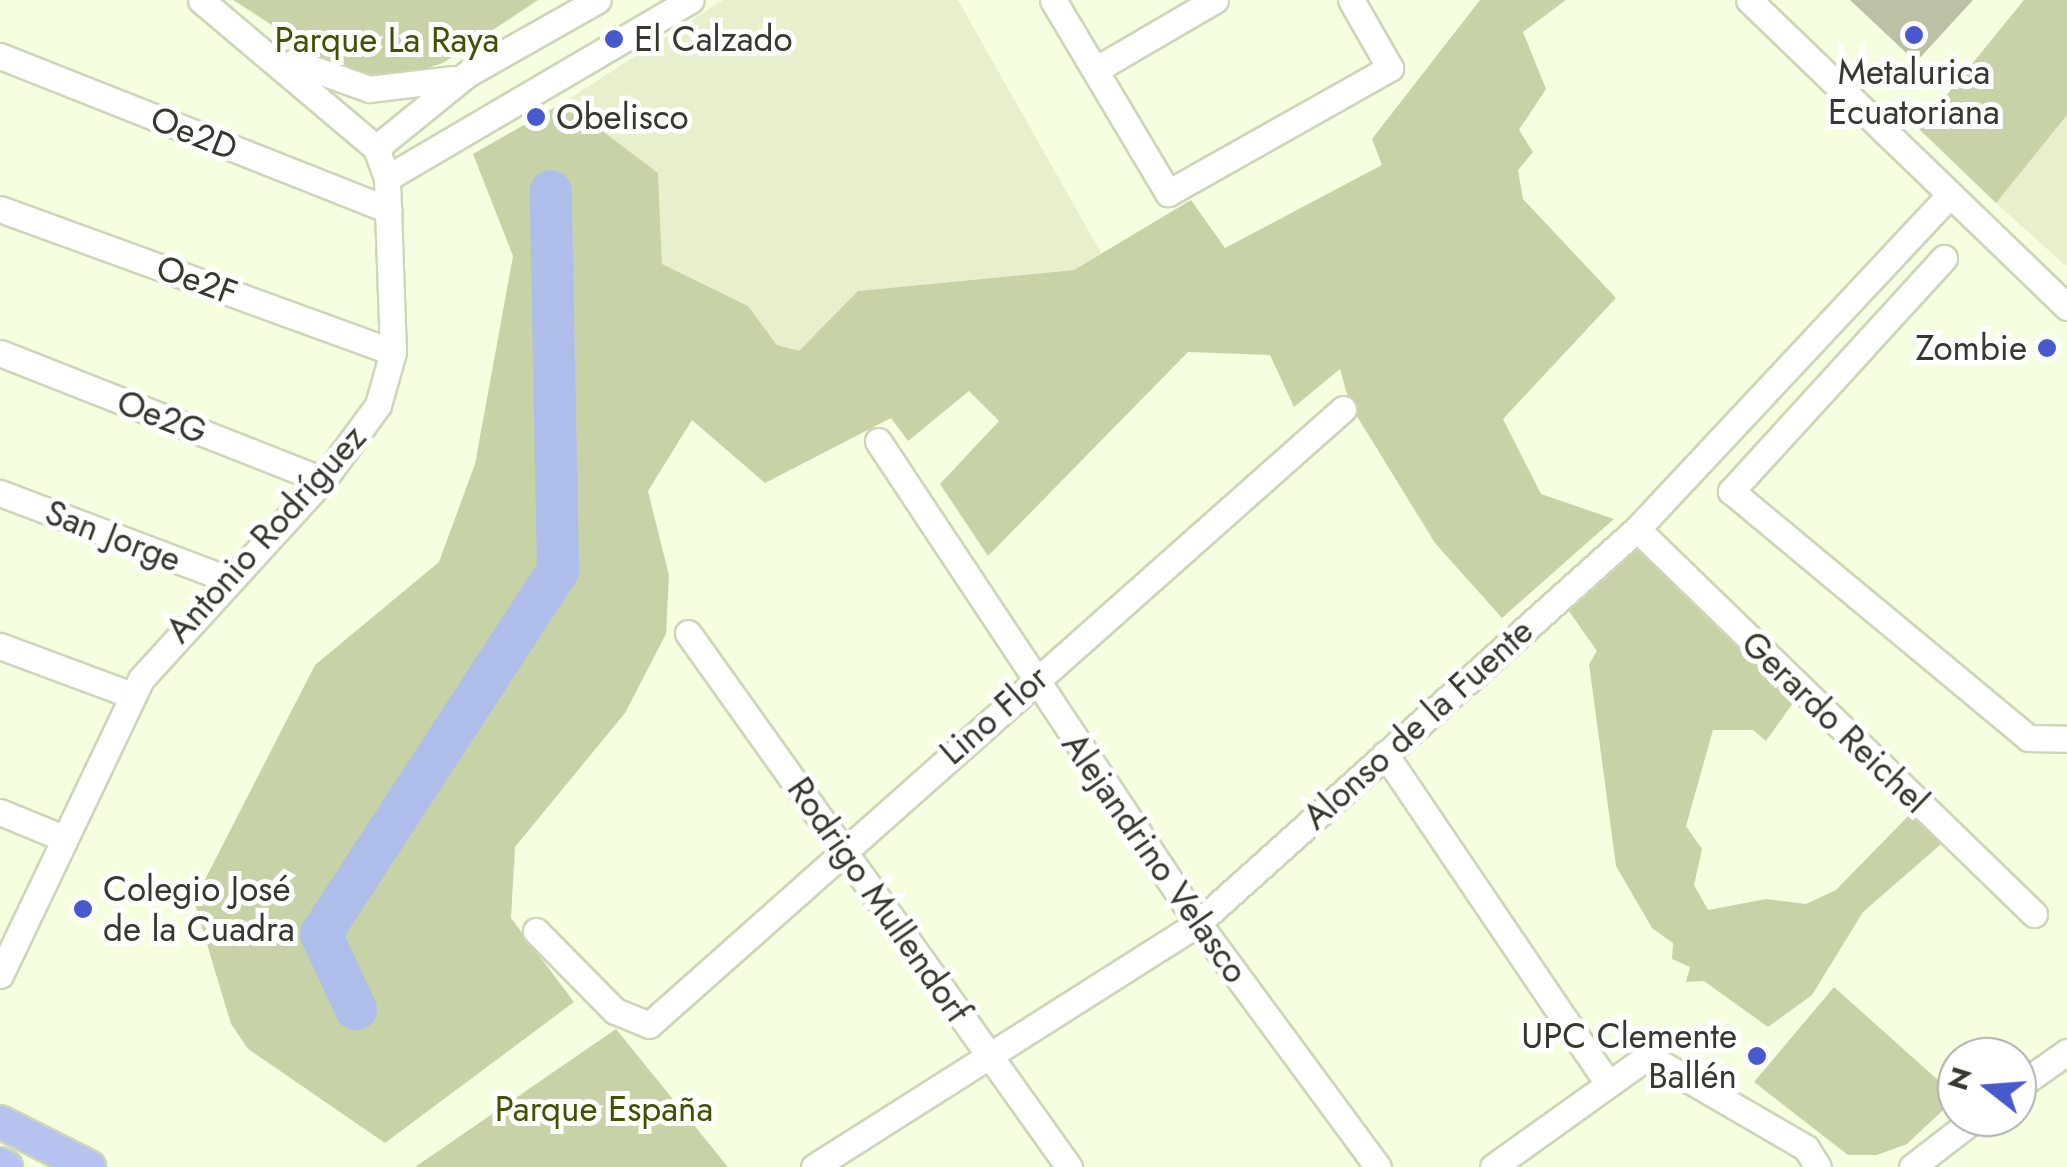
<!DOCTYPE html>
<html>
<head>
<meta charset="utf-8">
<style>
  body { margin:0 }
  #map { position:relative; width:2067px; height:1167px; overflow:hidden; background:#f6fee0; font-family:Jost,sans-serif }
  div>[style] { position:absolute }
  .built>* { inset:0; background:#e7efcc }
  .green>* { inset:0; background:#c8d2a7 }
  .river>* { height:42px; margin:-21px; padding:0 21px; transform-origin:21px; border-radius:21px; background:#afbdea }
  .building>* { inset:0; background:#bac1a5 }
  .roads { filter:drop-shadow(2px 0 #ced5b8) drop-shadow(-2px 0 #ced5b8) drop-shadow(0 2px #ced5b8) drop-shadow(0 -2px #ced5b8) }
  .minor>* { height:25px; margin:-12.5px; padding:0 12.5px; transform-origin:12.5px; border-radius:12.5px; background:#fff }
  .major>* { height:32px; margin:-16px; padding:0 16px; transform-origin:16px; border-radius:16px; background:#b6c2ef }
  .dots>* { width:28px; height:28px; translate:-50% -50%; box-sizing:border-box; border:5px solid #fff; border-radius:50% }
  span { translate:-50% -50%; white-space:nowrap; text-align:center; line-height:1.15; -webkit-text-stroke:10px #fff; paint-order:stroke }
  .poi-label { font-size:35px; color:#37392e }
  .left { translate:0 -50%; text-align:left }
  .right { translate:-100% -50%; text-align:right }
  .park-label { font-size:35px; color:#455000 }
  .street-label { font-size:35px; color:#37392e }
  .north { position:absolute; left:1937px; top:1037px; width:100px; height:100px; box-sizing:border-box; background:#fff; border:2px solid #afb0ab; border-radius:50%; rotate:287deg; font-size:28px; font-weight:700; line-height:40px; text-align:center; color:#37392e }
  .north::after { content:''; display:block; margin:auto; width:35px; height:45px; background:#4759cd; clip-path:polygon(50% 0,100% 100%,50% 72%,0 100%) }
</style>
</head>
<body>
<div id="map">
  <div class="built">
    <div style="clip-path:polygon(723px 0,958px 0,1101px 253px,1074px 270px,858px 291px,799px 352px,777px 345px,748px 306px,662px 264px,658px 173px,564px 102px)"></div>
    <div style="clip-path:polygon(2067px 115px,2067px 267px,1996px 203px)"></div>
  </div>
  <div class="green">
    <div style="clip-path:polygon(233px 0,538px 0,443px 63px,387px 81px,329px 62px)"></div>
    <div style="clip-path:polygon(1480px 0,1566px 0,1523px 32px,1546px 89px,1519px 130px,1533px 152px,1518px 170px,1523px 199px,1616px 298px,1503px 419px,1541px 494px,1614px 519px,1502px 618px,1435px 543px,1350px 405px,1340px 369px,1294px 407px,1270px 355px,1188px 352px,988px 556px,940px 484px,999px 421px,969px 391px,908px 441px,891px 418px,765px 483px,692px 420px,648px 491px,669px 575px,666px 634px,625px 713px,515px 847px,511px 918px,574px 1002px,385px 1143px,248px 1049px,231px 1024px,194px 901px,315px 665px,439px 562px,475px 464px,513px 256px,473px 154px,564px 102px,658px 173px,662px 264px,748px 306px,777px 345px,799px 351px,858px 291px,1074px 270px,1191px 200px,1225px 248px,1382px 165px,1372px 139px)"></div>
    <div style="clip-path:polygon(2024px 0,2067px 0,2067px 115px,1996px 203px,1919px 129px)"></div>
    <div style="clip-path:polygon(1643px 535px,1798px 696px,1766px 741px,1753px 730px,1713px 730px,1686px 826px,1702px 849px,1694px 885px,1708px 910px,1766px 899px,1806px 904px,1836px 890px,1914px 810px,1947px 839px,1863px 912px,1812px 995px,1768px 1027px,1704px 981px,1686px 982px,1690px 967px,1672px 959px,1673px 943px,1652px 928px,1616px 866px,1589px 664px,1597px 651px,1566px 607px)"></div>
    <div style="clip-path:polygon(1834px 987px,1957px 1097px,1907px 1144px,1877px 1155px,1848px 1155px,1754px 1082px)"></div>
    <div style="clip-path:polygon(616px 1029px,728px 1167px,415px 1167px)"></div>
  </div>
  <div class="river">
    <div style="left:356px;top:1009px;width:83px;rotate:-115deg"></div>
    <div style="left:321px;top:934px;width:434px;rotate:-56.9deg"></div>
    <div style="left:558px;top:571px;width:380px;rotate:-91.1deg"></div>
  </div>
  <div class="building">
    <div style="clip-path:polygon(1850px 0,1973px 0,1916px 62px)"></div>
  </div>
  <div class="roads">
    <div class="minor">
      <div style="left:1053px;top:0;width:225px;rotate:59.2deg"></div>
      <div style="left:1168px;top:193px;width:255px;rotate:-29.4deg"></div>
      <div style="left:1390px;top:68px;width:78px;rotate:-119.8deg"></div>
      <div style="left:1749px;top:0;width:442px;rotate:44deg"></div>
      <div style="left:0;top:56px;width:418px;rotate:21.6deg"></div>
      <div style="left:294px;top:62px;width:80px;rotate:19.8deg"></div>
      <div style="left:369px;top:89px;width:85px;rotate:-6.8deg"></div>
      <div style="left:1095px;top:70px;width:139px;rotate:-30.3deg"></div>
      <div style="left:376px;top:148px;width:117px;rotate:-39.1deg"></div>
      <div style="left:467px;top:74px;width:150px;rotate:-29.5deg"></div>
      <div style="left:387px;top:178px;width:352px;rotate:-30.4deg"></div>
      <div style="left:0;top:209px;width:418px;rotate:20deg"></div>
      <div style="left:1944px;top:258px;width:316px;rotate:132.4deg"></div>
      <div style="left:1731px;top:491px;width:386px;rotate:39.7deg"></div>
      <div style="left:2028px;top:738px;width:39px;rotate:1deg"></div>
      <div style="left:0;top:353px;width:347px;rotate:21.5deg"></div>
      <div style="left:878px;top:441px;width:579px;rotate:56.42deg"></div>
      <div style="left:1198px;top:923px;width:303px;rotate:53.6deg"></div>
      <div style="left:0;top:493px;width:241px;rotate:20.7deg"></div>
      <div style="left:1637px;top:529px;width:553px;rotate:44.12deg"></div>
      <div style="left:688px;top:633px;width:656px;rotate:54.49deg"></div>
      <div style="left:0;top:646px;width:141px;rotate:20.4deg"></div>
      <div style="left:1385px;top:754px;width:395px;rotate:55.9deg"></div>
      <div style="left:0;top:812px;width:68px;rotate:22.4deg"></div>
      <div style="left:536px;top:931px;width:112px;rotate:45.4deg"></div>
      <div style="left:615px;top:1011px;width:37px;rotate:22deg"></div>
      <div style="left:649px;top:1025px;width:928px;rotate:-41.59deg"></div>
      <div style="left:0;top:975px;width:328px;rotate:-64.5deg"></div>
      <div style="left:141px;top:679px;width:270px;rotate:-47.6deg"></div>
      <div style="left:323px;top:480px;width:93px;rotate:-53.7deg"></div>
      <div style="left:378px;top:405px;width:55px;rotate:-74.2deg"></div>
      <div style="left:393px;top:352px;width:174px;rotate:-92deg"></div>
      <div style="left:387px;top:178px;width:32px;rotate:-110deg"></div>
      <div style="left:376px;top:148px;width:229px;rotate:-139.8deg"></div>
      <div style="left:2017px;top:1087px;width:61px;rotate:-35deg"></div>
      <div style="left:814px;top:1167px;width:455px;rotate:-32.4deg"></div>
      <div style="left:1198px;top:923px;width:590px;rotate:-41.91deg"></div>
      <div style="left:1637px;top:529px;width:458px;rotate:-46.9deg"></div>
      <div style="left:1493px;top:1167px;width:191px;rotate:-35.6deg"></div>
      <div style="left:1648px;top:1056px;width:183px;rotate:30.2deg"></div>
      <div style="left:1806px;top:1148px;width:22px;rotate:58deg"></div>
      <div style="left:1912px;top:1167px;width:82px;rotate:-37.6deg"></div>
    </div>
    <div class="major">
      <div style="left:0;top:1122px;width:100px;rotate:26.8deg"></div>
      <div style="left:0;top:1164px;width:7px;rotate:27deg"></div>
    </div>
  </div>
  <div class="dots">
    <div style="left:1914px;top:35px;background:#4759cd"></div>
    <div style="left:614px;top:39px;background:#4759cd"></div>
    <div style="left:536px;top:117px;background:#4759cd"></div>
    <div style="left:2047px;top:348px;background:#4759cd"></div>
    <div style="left:83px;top:909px;background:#4759cd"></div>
    <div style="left:1757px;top:1056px;background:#4759cd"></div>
  </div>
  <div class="poi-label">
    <span class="left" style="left:634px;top:39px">El Calzado</span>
    <span style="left:1914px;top:92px">Metalurica<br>Ecuatoriana</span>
    <span class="left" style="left:556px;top:117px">Obelisco</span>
    <span class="right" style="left:2027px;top:348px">Zombie</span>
    <span class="left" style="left:103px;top:909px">Colegio José<br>de la Cuadra</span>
    <span class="right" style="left:1737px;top:1056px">UPC Clemente<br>Ballén</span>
  </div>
  <div class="park-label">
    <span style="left:387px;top:40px">Parque La Raya</span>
    <span style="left:604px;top:1109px">Parque España</span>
  </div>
  <div class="street-label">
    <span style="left:194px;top:133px;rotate:22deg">Oe2D</span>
    <span style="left:197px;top:280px;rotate:20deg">Oe2F</span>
    <span style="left:162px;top:417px;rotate:21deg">Oe2G</span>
    <span style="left:266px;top:534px;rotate:-48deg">Antonio Rodríguez</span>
    <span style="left:113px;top:536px;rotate:21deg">San Jorge</span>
    <span style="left:994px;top:715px;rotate:-41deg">Lino Flor</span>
    <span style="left:1835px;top:722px;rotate:44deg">Gerardo Reichel</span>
    <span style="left:1418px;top:724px;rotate:-42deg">Alonso de la Fuente</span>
    <span style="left:1155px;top:858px;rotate:55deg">Alejandrino Velasco</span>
    <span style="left:879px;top:900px;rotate:55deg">Rodrigo Mullendorf</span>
  </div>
  <div class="north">N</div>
</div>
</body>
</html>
